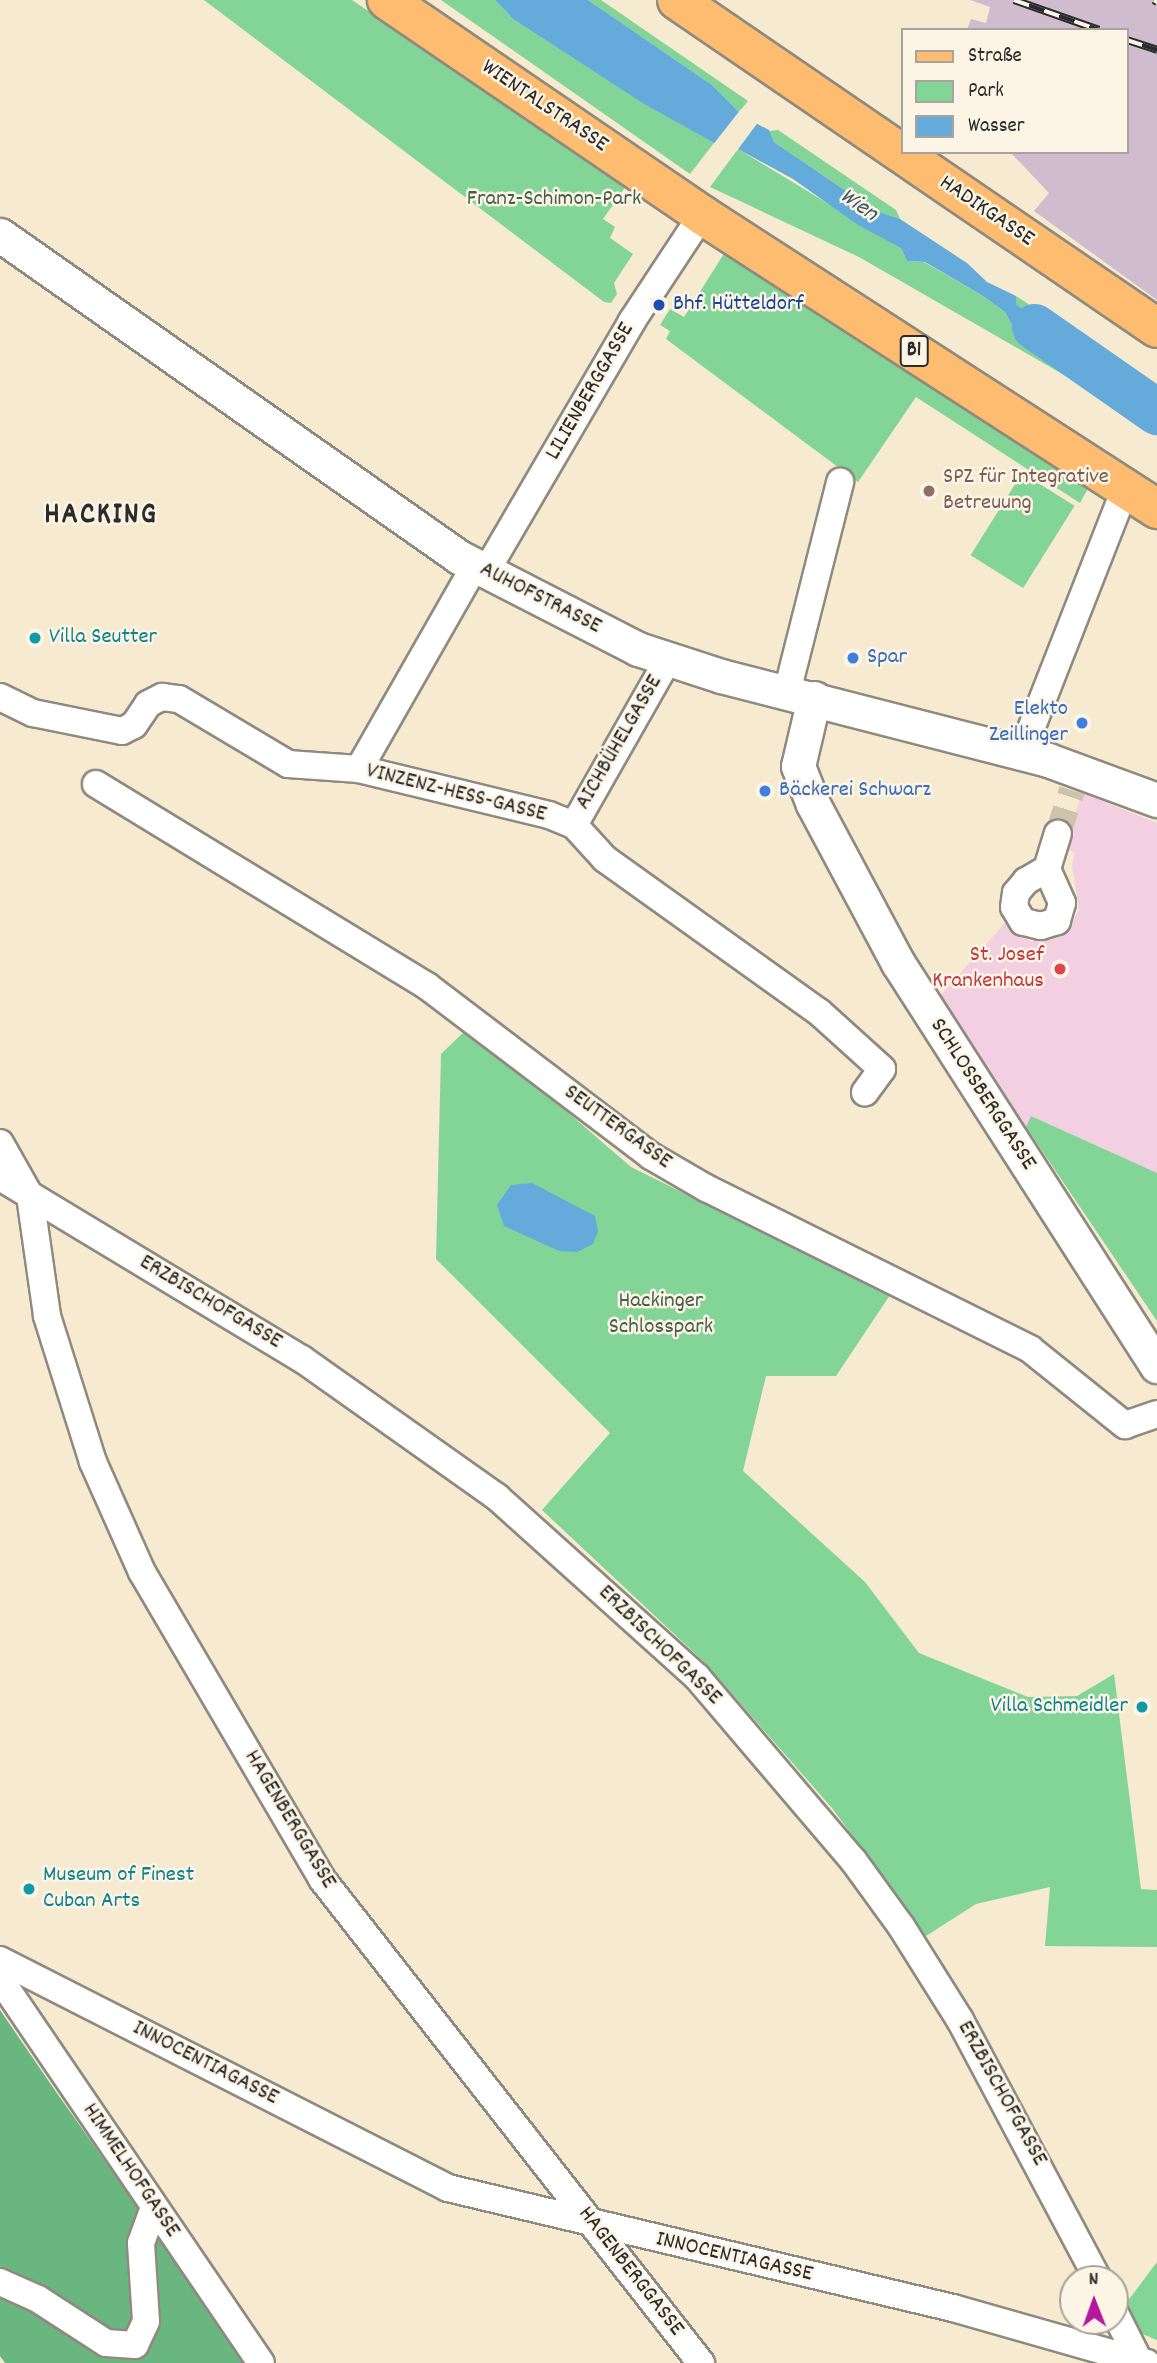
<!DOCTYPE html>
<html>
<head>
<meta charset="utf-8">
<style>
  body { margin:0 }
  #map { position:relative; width:1157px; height:2363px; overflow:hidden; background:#f6ead1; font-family:Dekko,sans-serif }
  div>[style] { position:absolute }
  .built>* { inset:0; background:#f2cfe1 }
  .industrial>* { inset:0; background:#cfbdcf }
  .green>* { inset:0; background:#82d597; transform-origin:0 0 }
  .forest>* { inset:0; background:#69b680 }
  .water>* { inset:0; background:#64abdb }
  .pier>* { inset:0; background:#f6ead1 }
  .river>* { height:46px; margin:-23px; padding:0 23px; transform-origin:23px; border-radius:23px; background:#64abdb }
  .minor-tunnel>* { height:26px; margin-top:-13px; transform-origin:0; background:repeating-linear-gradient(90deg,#cdc4b0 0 26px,transparent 0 39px) }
  .roads { filter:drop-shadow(2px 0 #908a7e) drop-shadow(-2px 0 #908a7e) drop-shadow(0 2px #908a7e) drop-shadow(0 -2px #908a7e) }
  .minor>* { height:26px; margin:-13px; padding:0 13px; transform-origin:13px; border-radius:13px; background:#fff }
  .tertiary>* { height:33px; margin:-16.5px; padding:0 16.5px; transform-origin:16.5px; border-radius:16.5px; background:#fff }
  .primary>* { height:38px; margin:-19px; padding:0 19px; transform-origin:19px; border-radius:19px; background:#fdbc70 }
  .rail>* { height:8px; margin-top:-4px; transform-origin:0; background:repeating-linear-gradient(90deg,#fcf5e5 0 16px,#2b2b2b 0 32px); box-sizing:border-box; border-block:2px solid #2b2b2b }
  .dots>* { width:19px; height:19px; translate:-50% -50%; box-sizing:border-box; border:4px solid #fcf5e5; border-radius:50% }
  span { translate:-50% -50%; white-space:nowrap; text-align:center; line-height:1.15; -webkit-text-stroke:5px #fcf5e5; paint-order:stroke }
  .shield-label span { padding:2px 5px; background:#fcf5e5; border:2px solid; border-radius:5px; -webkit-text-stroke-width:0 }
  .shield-label { font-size:21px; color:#2b2b2b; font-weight:700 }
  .street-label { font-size:23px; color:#2b2b2b }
  .park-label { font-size:23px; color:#455e4b }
  .transit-label { font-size:23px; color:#164399 }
  .left { translate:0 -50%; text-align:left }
  .education-label { font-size:23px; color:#785e54 }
  .culture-label { font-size:23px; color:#0d838f }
  .right { translate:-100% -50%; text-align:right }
  .shop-label { font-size:23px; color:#366cbe }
  .health-label { font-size:23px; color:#be3a42 }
  .water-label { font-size:24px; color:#3f5869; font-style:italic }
  .district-label { font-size:30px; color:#2b2b2b; font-weight:700; letter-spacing:2px }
  .legend { position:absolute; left:901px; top:28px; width:228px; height:126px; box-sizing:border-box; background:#fcf5e5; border:2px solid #a8a49b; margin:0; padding:9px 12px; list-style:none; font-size:21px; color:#2b2b2b }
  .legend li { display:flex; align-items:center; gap:14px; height:35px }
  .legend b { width:35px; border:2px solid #a8a49b }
  .north { position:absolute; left:1059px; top:2265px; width:70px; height:70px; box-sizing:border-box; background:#fcf5e5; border:2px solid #a8a49b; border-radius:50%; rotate:359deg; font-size:19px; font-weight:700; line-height:28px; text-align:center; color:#2b2b2b }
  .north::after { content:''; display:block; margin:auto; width:24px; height:32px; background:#b5179e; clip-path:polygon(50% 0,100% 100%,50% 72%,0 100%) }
</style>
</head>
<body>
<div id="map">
  <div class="built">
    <div style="clip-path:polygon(1082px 793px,1157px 823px,1157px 1173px,1031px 1116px,1026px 1127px,939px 997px,1005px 923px,1030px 941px,1050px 940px,1069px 929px,1079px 909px,1072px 865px,1075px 853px,1064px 848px)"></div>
  </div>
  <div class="industrial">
    <div style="clip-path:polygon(970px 0,1157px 0,1157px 300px,1034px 211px,1049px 193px,1010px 152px,1127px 152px,1127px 30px,967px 30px,971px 19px,986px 23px,990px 7px)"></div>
  </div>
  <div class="green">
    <div style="clip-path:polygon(204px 0,352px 0,626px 186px,603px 219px,615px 227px,610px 238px,633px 254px,614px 283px,617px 294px,611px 303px,604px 302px)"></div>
    <div style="clip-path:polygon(441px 0,495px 0,513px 19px,643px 103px,714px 143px,690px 174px)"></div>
    <div style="clip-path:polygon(588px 0,601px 0,748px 101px,739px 112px,712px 85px)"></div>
    <div style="clip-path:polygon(778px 130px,896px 210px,900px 219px,874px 210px,774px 142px,769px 131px)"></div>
    <div style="clip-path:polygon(738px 149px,901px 248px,907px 261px,924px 262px,983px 296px,1005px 312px,1013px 327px,1060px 361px,1064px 375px,859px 257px,710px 187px)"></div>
    <div style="clip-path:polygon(725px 252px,1092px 481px,1080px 503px,916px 397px,858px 482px,666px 339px,670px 331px,660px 325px,670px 309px,684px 317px)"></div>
    <div style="clip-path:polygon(1016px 296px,1084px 340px,1085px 344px,1071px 344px,1016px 304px)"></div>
    <div style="left:1022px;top:473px;width:62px;height:97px;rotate:32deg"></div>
    <div style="clip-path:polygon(469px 1027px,631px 1167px,890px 1295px,836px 1376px,766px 1376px,743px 1471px,865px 1582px,919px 1653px,1028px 1697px,1077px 1696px,1114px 1674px,1141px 1889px,1157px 1890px,1157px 1947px,1045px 1946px,1050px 1887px,976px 1904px,926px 1936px,832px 1808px,704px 1662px,542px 1510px,610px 1433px,436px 1259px,441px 1054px)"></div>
    <div style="clip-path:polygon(1031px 1116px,1157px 1173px,1157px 1321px,1026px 1127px)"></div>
    <div style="clip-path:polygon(1157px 2262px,1157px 2340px,1140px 2333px,1127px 2302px)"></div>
  </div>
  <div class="forest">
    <div style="clip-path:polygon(0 2010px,54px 2089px,248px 2363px,5px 2363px,0 2356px)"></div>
  </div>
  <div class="water">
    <div style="clip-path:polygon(495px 0,588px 0,712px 85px,744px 117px,769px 130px,774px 142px,874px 210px,900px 219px,967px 263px,987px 282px,1016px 296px,1016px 304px,1071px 344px,1085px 344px,1094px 351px,1077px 379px,1071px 379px,1064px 375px,1060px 361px,1013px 327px,1005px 312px,983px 296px,925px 262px,907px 261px,901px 248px,858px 225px,793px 179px,738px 149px,714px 143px,644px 104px,513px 19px)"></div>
    <div style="clip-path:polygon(532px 1183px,595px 1216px,598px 1231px,593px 1244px,577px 1252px,559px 1251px,504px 1226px,497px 1205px,511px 1185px)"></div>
  </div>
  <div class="pier">
    <div style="clip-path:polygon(741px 109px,759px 121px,736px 152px,712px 146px)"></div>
  </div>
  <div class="river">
    <div style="left:1035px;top:327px;width:149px;rotate:34.9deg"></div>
  </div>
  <div class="minor-tunnel">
    <div style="left:1058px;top:834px;width:46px;rotate:-72.3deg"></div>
  </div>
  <div class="roads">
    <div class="minor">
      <div style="left:485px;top:573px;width:292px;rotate:-59.7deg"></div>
      <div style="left:632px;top:321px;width:127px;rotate:-56.6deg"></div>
      <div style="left:787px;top:692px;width:217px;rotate:-75.8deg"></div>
      <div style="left:0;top:697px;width:37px;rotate:26deg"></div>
      <div style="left:33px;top:713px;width:91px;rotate:11.4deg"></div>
      <div style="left:122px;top:731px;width:13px;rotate:-27deg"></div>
      <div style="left:134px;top:725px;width:25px;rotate:-56deg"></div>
      <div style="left:148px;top:704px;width:16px;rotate:-27deg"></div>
      <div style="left:162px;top:697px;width:17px;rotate:7deg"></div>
      <div style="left:179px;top:699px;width:127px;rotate:30.8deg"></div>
      <div style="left:288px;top:764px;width:71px;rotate:4deg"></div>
      <div style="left:359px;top:769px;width:195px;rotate:13.6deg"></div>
      <div style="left:549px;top:815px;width:27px;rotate:22deg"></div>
      <div style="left:574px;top:825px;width:46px;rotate:47.6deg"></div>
      <div style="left:605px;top:859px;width:263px;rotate:35.6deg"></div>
      <div style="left:819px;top:1012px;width:85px;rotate:42.1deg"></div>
      <div style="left:882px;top:1069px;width:29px;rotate:126deg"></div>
      <div style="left:1022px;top:752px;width:285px;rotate:-68.6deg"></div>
      <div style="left:359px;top:769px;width:232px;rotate:-60.3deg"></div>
      <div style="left:96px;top:784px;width:388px;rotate:31.4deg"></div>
      <div style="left:427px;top:986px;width:281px;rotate:37.2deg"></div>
      <div style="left:651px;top:1156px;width:64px;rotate:30.2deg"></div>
      <div style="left:706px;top:1188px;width:362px;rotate:26.4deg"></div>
      <div style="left:1030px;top:1349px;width:122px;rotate:38.7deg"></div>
      <div style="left:1125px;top:1425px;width:34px;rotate:-19deg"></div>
      <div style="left:574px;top:825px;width:189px;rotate:-60.4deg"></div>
      <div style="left:1047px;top:869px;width:37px;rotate:66deg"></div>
      <div style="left:1062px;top:903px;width:19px;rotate:106deg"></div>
      <div style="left:1057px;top:921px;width:17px;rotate:163deg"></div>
      <div style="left:1041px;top:926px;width:18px;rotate:-167deg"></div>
      <div style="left:1023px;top:922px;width:17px;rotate:-121deg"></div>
      <div style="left:1014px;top:907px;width:14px;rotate:-82deg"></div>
      <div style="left:1016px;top:893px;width:16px;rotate:-50deg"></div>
      <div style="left:1026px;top:881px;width:24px;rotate:-30deg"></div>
      <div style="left:1047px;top:869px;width:37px;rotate:-73deg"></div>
      <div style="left:0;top:1143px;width:61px;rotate:60.5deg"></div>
      <div style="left:30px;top:1196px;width:121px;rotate:81.9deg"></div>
      <div style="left:47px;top:1316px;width:153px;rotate:72.5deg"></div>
      <div style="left:93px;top:1462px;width:120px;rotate:66deg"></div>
      <div style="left:142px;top:1572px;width:356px;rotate:59.6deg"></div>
      <div style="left:322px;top:1879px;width:615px;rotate:51.94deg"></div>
      <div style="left:0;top:1177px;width:353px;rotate:31.1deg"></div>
      <div style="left:302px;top:1359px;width:239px;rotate:35.3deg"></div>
      <div style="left:497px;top:1497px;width:269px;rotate:42deg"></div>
      <div style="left:697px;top:1677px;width:240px;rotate:49.6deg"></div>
      <div style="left:853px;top:1860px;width:82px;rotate:54deg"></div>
      <div style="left:901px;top:1926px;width:111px;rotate:57.9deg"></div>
      <div style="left:960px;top:2020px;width:293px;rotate:62deg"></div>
      <div style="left:0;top:1960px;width:503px;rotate:26.97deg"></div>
      <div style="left:448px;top:2188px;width:519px;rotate:13.37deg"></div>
      <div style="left:953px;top:2308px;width:193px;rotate:15.9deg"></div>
      <div style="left:0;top:1979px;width:464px;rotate:55.8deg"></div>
      <div style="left:0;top:2282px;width:42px;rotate:24.1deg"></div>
      <div style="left:38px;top:2299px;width:81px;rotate:32.9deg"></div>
      <div style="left:106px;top:2343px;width:29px;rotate:4deg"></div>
      <div style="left:135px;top:2345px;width:26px;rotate:-65deg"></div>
      <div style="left:146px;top:2321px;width:78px;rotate:-93.7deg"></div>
      <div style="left:141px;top:2243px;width:38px;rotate:-70deg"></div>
      <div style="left:1115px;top:2313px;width:54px;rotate:63.4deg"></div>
      <div style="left:1139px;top:2361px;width:8px;rotate:14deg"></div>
    </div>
    <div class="tertiary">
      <div style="left:0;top:235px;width:561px;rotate:35.05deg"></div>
      <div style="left:459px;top:557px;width:201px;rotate:27.2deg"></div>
      <div style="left:638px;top:649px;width:87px;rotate:18deg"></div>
      <div style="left:721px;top:676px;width:338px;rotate:14.4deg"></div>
      <div style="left:1048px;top:760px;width:116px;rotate:20.2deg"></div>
      <div style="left:814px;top:698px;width:70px;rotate:103.2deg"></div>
      <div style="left:798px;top:766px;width:41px;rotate:68.5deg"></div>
      <div style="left:813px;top:804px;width:180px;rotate:61.9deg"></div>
      <div style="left:898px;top:963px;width:479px;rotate:57.3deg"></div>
    </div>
    <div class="primary">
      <div style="left:387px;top:0;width:381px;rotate:34.3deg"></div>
      <div style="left:702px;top:215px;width:542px;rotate:32.87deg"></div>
      <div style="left:677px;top:0;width:581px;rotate:34.35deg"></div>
    </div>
  </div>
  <div class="rail">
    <div style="left:1014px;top:0;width:90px;rotate:19.4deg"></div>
    <div style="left:1154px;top:0;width:4px;rotate:34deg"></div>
    <div style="left:1127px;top:40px;width:32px;rotate:18deg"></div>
  </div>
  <div class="dots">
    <div style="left:659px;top:305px;background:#1a4fb4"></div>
    <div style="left:929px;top:491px;background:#8d6e63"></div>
    <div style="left:35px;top:638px;background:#0f9aa8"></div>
    <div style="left:853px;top:658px;background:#3f7fe0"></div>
    <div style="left:1082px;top:723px;background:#3f7fe0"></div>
    <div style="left:765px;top:791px;background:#3f7fe0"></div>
    <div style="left:1060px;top:969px;background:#e0444e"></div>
    <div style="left:1142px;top:1707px;background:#0f9aa8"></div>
    <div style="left:29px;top:1889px;background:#0f9aa8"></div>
  </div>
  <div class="shield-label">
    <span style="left:914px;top:351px">B1</span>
  </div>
  <div class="street-label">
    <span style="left:544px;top:107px;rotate:34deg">WIENTALSTRASSE</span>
    <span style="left:986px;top:212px;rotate:34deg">HADIKGASSE</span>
    <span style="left:591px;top:392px;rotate:-60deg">LILIENBERGGASSE</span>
    <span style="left:540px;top:599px;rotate:27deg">AUHOFSTRASSE</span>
    <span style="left:620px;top:743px;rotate:-60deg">AICHBÜHELGASSE</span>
    <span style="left:456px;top:794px;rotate:14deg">VINZENZ-HESS-GASSE</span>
    <span style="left:982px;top:1095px;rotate:57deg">SCHLOSSBERGGASSE</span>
    <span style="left:617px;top:1128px;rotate:36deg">SEUTTERGASSE</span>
    <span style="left:210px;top:1303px;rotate:31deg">ERZBISCHOFGASSE</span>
    <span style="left:659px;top:1646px;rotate:44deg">ERZBISCHOFGASSE</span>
    <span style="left:289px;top:1820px;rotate:59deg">HAGENBERGGASSE</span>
    <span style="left:205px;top:2064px;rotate:27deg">INNOCENTIAGASSE</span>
    <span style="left:1001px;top:2094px;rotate:61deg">ERZBISCHOFGASSE</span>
    <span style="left:130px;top:2171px;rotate:56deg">HIMMELHOFGASSE</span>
    <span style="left:734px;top:2258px;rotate:13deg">INNOCENTIAGASSE</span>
    <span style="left:630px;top:2272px;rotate:52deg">HAGENBERGGASSE</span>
  </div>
  <div class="park-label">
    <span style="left:554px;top:200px">Franz-Schimon-Park</span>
    <span style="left:661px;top:1315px">Hackinger<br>Schlosspark</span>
  </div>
  <div class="transit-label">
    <span class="left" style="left:673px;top:305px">Bhf. Hütteldorf</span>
  </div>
  <div class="education-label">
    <span class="left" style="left:943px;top:491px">SPZ für Integrative<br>Betreuung</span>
  </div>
  <div class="culture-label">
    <span class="left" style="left:49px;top:638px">Villa Seutter</span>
    <span class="right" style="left:1128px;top:1707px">Villa Schmeidler</span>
    <span class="left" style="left:43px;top:1889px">Museum of Finest<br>Cuban Arts</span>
  </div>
  <div class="shop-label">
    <span class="left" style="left:867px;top:658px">Spar</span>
    <span class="right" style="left:1068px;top:723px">Elekto<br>Zeillinger</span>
    <span class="left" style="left:779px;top:791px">Bäckerei Schwarz</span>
  </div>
  <div class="health-label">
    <span class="right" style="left:1044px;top:969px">St. Josef<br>Krankenhaus</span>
  </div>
  <div class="water-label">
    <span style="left:858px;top:206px;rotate:35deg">Wien</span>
  </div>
  <div class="district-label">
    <span style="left:101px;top:517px">HACKING</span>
  </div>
  <ul class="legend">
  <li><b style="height:9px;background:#fdbc70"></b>Straße</li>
  <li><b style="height:19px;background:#82d597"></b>Park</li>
  <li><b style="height:19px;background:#64abdb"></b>Wasser</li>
  </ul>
  <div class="north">N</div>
</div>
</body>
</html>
